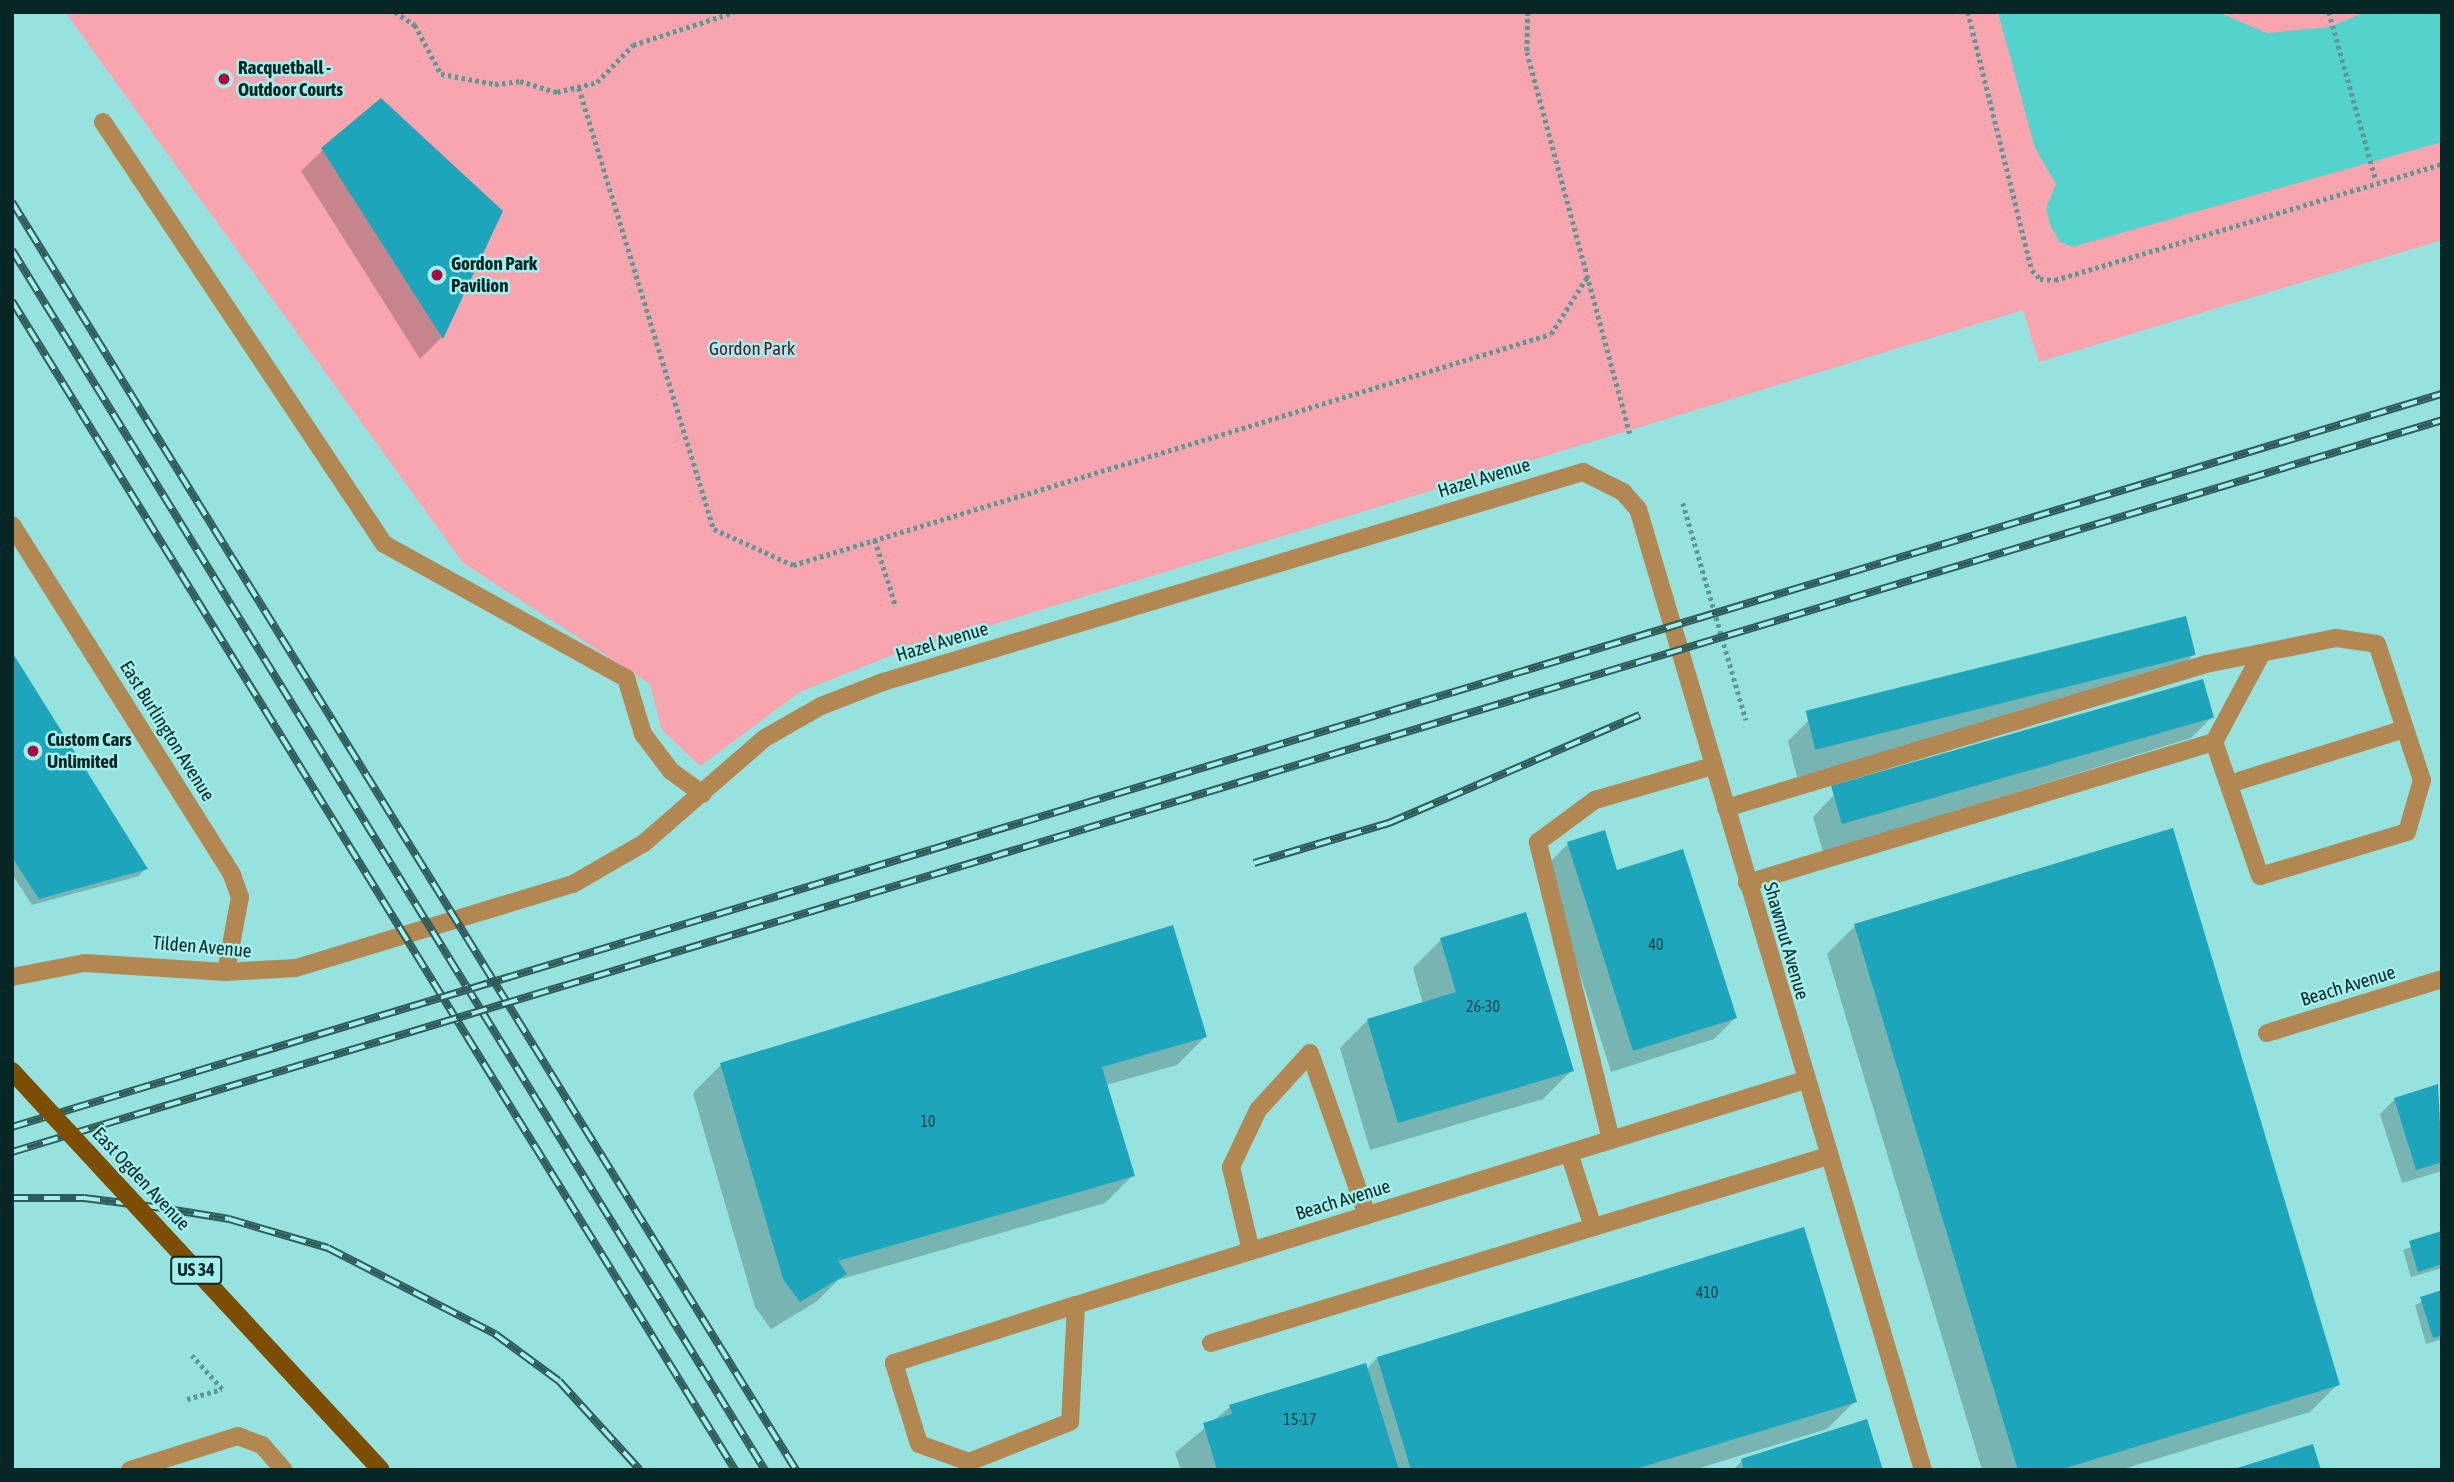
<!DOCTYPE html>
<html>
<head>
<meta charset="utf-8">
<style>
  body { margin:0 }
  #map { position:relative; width:2454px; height:1482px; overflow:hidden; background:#96e2de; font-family:"Asap Condensed",sans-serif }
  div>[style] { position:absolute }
  .green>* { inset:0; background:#f8a5b0 }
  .water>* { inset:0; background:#54d2cc }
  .shadow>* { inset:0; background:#0003 }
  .building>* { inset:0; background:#1da6bb; transform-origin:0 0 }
  .path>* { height:4.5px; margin-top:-2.25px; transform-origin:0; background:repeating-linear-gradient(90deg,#5d9895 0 3.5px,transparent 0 7px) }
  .service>* { height:18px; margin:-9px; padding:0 9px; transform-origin:9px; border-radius:9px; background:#b28751 }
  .minor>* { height:18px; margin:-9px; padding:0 9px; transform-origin:9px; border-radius:9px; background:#b28751 }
  .rail>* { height:8px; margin-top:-4px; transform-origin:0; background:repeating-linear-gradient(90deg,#a3efeb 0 16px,#305d5b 0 32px); box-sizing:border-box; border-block:2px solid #305d5b }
  .primary-bridge>* { height:18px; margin:-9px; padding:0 9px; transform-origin:9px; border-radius:9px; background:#7d4e00 }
  .dots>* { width:19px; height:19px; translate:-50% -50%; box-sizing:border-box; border:4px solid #a3efeb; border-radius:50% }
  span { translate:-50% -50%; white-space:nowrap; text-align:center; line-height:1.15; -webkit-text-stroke:5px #a3efeb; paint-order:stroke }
  .number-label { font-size:16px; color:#0c474b }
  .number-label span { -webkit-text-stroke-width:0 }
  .shield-label span { padding:2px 5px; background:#a3efeb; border:2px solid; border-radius:5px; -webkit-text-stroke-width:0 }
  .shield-label { font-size:18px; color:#062726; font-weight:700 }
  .poi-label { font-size:19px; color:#062726; font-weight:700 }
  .left { translate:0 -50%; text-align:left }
  .park-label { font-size:19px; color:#5c1627 }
  .street-label { font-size:19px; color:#062726 }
  .frame { position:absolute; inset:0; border:14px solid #062726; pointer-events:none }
</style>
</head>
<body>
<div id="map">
  <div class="green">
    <div style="clip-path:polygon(65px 12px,2442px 12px,2442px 240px,2039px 362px,2023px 310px,890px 656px,800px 692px,700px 766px,662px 730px,650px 684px,463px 563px)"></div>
  </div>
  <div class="water">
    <div style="clip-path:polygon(1998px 12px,2218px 12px,2267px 33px,2329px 27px,2366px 12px,2442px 12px,2442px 142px,2072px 247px,2060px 242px,2051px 227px,2046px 208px,2056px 184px,2035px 148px)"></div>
  </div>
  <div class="shadow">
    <div style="clip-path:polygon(323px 150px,501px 211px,441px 338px,420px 359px,301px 171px)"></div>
    <div style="clip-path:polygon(2194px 654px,2173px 676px,1797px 777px,1788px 741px,1809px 720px)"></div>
    <div style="clip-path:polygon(12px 656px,145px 869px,139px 876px,32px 905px,12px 874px)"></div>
    <div style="clip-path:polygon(2212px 717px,2191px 738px,1823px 852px,1813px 817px,1834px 795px)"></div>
    <div style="clip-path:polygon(1603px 832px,1616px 873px,1735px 1018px,1714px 1039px,1611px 1072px,1546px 866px,1568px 844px)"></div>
    <div style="clip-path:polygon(1855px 926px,2338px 1384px,2310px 1412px,2120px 1470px,1982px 1470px,1827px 954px)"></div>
    <div style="clip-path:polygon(1441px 940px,1572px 1070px,1543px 1099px,1370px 1150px,1340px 1048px,1368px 1020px,1423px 1004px,1413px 968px)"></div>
    <div style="clip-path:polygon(1205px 1037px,1177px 1065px,1106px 1085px,1133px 1175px,1105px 1203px,838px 1280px,816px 1302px,771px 1329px,755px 1307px,693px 1093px,721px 1065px)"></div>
    <div style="clip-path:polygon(2437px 1087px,2442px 1171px,2402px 1183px,2380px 1114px,2395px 1099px)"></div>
    <div style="clip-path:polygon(2442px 1236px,2442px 1268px,2411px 1277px,2403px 1250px)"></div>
    <div style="clip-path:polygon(2442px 1292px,2442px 1339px,2426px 1344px,2415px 1305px)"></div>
    <div style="clip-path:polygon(1377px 1358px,1855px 1401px,1827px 1429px,1693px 1470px,1181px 1470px,1175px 1453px,1230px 1407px,1366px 1370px)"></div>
    <div style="clip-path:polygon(1742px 1461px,1881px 1470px,1733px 1470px)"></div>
  </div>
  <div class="building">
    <div style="clip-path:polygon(381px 98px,503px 211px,443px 339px,321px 148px)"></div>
    <div style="left:2186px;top:616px;width:40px;height:392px;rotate:76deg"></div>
    <div style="clip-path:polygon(12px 652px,148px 869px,39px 899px,12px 857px)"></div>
    <div style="left:2203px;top:679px;width:40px;height:387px;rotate:74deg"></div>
    <div style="clip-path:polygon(2173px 828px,2340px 1385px,2059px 1470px,2018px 1470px,1854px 924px)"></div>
    <div style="clip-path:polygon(1605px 830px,1617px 870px,1683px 849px,1737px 1018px,1633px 1051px,1567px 842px)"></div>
    <div style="clip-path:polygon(1526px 912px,1574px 1071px,1398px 1123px,1367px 1019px,1456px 992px,1440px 938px)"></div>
    <div style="clip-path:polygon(1173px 925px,1207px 1037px,1102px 1067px,1135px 1176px,838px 1261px,847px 1274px,800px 1302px,783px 1279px,720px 1063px)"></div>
    <div style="clip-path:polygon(2438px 1084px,2442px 1162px,2416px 1170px,2394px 1098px)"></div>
    <div style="clip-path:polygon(1804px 1227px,1857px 1402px,1632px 1470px,1411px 1470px,1377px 1357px)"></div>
    <div style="clip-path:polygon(2442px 1231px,2442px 1264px,2418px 1272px,2409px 1241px)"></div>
    <div style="clip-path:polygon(2442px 1290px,2442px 1335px,2433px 1338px,2420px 1297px)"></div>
    <div style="clip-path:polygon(1366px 1363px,1399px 1470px,1217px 1470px,1203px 1423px,1232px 1414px,1229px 1405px)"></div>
    <div style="clip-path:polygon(1867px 1419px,1883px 1470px,1744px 1470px,1741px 1459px)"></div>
    <div style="clip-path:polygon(2313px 1444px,2321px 1470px,2234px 1470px,2234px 1469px)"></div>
  </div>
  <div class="path">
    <div style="left:395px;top:12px;width:24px;rotate:33deg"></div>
    <div style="left:415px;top:25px;width:55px;rotate:62deg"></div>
    <div style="left:441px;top:74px;width:55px;rotate:10.5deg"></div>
    <div style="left:495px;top:84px;width:25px;rotate:-7deg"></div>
    <div style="left:520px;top:81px;width:39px;rotate:17deg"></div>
    <div style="left:557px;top:92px;width:41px;rotate:-14deg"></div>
    <div style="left:597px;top:82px;width:52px;rotate:-45.8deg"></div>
    <div style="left:633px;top:45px;width:106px;rotate:-18.1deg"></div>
    <div style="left:1528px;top:12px;width:40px;rotate:91.4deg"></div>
    <div style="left:1527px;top:52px;width:395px;rotate:74.9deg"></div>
    <div style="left:1968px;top:12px;width:266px;rotate:76.1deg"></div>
    <div style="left:2032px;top:270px;width:12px;rotate:48deg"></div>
    <div style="left:2040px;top:279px;width:15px;rotate:4deg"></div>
    <div style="left:2055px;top:280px;width:404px;rotate:-16.7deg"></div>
    <div style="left:2329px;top:12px;width:174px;rotate:74.4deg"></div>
    <div style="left:579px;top:88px;width:461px;rotate:73deg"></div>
    <div style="left:714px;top:529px;width:87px;rotate:24.5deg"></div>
    <div style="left:793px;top:565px;width:792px;rotate:-16.95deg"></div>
    <div style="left:1551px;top:334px;width:67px;rotate:-57.7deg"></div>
    <div style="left:1683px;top:503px;width:226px;rotate:73.8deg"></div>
    <div style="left:875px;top:540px;width:70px;rotate:72.6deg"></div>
    <div style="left:187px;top:1399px;width:36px;rotate:-16deg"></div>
    <div style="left:222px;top:1389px;width:45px;rotate:-132.3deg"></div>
  </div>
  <div class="service">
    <div style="left:103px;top:122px;width:507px;rotate:56.34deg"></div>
    <div style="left:384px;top:544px;width:277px;rotate:29deg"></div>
    <div style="left:626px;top:678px;width:59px;rotate:73.1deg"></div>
    <div style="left:643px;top:734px;width:46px;rotate:52.9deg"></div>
    <div style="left:671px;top:771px;width:39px;rotate:36deg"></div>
    <div style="left:12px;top:525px;width:413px;rotate:57.8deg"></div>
    <div style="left:232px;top:875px;width:23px;rotate:70deg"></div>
    <div style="left:240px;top:897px;width:76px;rotate:100.6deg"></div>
    <div style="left:2229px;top:784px;width:184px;rotate:-17.4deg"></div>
    <div style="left:1726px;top:808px;width:501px;rotate:-16.7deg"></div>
    <div style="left:2206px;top:664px;width:133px;rotate:-11.3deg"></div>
    <div style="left:2336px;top:638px;width:41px;rotate:8.3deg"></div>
    <div style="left:2377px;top:644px;width:143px;rotate:71.7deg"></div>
    <div style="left:2422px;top:780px;width:54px;rotate:106.1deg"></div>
    <div style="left:2407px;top:832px;width:153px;rotate:163.3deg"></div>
    <div style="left:2260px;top:876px;width:142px;rotate:-108.9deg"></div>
    <div style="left:1747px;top:883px;width:488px;rotate:-16.8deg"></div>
    <div style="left:2214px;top:742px;width:101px;rotate:-61.7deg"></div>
    <div style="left:1611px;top:1140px;width:307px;rotate:-103.8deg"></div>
    <div style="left:1538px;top:842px;width:71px;rotate:-36.4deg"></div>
    <div style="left:1595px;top:800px;width:123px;rotate:-16.1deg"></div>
    <div style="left:1569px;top:1153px;width:78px;rotate:72deg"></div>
    <div style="left:1251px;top:1251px;width:86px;rotate:-103.4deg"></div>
    <div style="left:1231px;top:1167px;width:63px;rotate:-64.7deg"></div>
    <div style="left:1258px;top:1110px;width:77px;rotate:-47.6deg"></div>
    <div style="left:1310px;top:1053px;width:172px;rotate:70.6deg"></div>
    <div style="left:1076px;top:1305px;width:117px;rotate:92.9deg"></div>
    <div style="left:1070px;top:1422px;width:109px;rotate:158.4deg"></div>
    <div style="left:969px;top:1462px;width:53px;rotate:-160.2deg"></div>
    <div style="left:919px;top:1444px;width:85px;rotate:-107.2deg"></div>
    <div style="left:894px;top:1363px;width:191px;rotate:-17.7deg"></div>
    <div style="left:1076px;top:1305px;width:85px;rotate:-17.2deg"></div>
    <div style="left:1211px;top:1343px;width:645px;rotate:-16.86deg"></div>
  </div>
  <div class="minor">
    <div style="left:12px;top:977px;width:74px;rotate:-10.9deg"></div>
    <div style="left:85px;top:963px;width:141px;rotate:3.7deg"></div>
    <div style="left:226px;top:972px;width:70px;rotate:-3.3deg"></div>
    <div style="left:296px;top:968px;width:289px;rotate:-16.9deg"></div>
    <div style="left:573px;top:884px;width:82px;rotate:-30deg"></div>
    <div style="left:644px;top:843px;width:160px;rotate:-41deg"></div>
    <div style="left:765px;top:738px;width:64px;rotate:-29.7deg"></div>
    <div style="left:821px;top:706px;width:66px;rotate:-21.2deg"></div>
    <div style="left:883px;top:682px;width:731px;rotate:-16.7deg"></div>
    <div style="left:1583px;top:472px;width:45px;rotate:26.6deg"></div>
    <div style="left:1623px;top:492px;width:23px;rotate:49deg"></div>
    <div style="left:1638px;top:509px;width:1002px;rotate:73.48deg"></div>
    <div style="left:2267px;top:1033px;width:183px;rotate:-17.1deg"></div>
    <div style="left:1157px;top:1280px;width:678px;rotate:-17.15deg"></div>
    <div style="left:130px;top:1470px;width:113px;rotate:-17.5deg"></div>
    <div style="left:238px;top:1436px;width:26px;rotate:21deg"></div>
    <div style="left:262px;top:1445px;width:33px;rotate:49deg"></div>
  </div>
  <div class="rail">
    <div style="left:12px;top:202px;width:1491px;rotate:58.27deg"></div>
    <div style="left:12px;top:250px;width:1434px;rotate:58.32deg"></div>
    <div style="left:12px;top:301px;width:1375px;rotate:58.26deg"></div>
    <div style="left:1254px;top:863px;width:141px;rotate:-16.5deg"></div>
    <div style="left:1389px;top:823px;width:273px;rotate:-23.3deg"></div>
    <div style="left:12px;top:1127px;width:2538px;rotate:-16.79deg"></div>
    <div style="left:12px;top:1152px;width:2538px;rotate:-16.76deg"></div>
    <div style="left:12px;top:1198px;width:72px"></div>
    <div style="left:84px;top:1198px;width:79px;rotate:7.3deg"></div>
    <div style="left:162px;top:1208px;width:68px;rotate:9.3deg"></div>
    <div style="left:229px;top:1219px;width:103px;rotate:16.3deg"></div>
    <div style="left:328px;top:1248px;width:188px;rotate:27.2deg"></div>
    <div style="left:495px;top:1334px;width:79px;rotate:36.3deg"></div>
    <div style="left:559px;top:1381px;width:120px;rotate:47.7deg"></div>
  </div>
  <div class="primary-bridge">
    <div style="left:12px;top:1071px;width:543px;rotate:47.24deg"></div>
  </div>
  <div class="dots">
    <div style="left:224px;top:79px;background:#a60d40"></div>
    <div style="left:437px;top:275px;background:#a60d40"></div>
    <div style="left:33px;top:751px;background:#a60d40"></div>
  </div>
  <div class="number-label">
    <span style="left:1656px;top:944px">40</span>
    <span style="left:1483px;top:1006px">26-30</span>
    <span style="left:928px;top:1121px">10</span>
    <span style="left:1707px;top:1292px">410</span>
    <span style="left:1300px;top:1419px">15-17</span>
  </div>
  <div class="shield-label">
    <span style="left:196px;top:1270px">US 34</span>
  </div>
  <div class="poi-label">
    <span class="left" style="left:238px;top:79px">Racquetball -<br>Outdoor Courts</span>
    <span class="left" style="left:451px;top:275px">Gordon Park<br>Pavilion</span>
    <span class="left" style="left:47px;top:751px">Custom Cars<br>Unlimited</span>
  </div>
  <div class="park-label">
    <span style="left:752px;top:349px">Gordon Park</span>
  </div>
  <div class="street-label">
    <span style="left:1484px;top:478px;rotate:-17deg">Hazel Avenue</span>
    <span style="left:942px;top:642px;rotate:-17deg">Hazel Avenue</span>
    <span style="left:167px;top:731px;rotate:58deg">East Burlington Avenue</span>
    <span style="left:1786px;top:941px;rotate:74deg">Shawmut Avenue</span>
    <span style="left:202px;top:947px;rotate:5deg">Tilden Avenue</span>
    <span style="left:2348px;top:986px;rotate:-17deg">Beach Avenue</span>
    <span style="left:141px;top:1179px;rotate:47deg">East Ogden Avenue</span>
    <span style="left:1343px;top:1200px;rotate:-17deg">Beach Avenue</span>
  </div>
  <div class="frame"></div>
</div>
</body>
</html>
